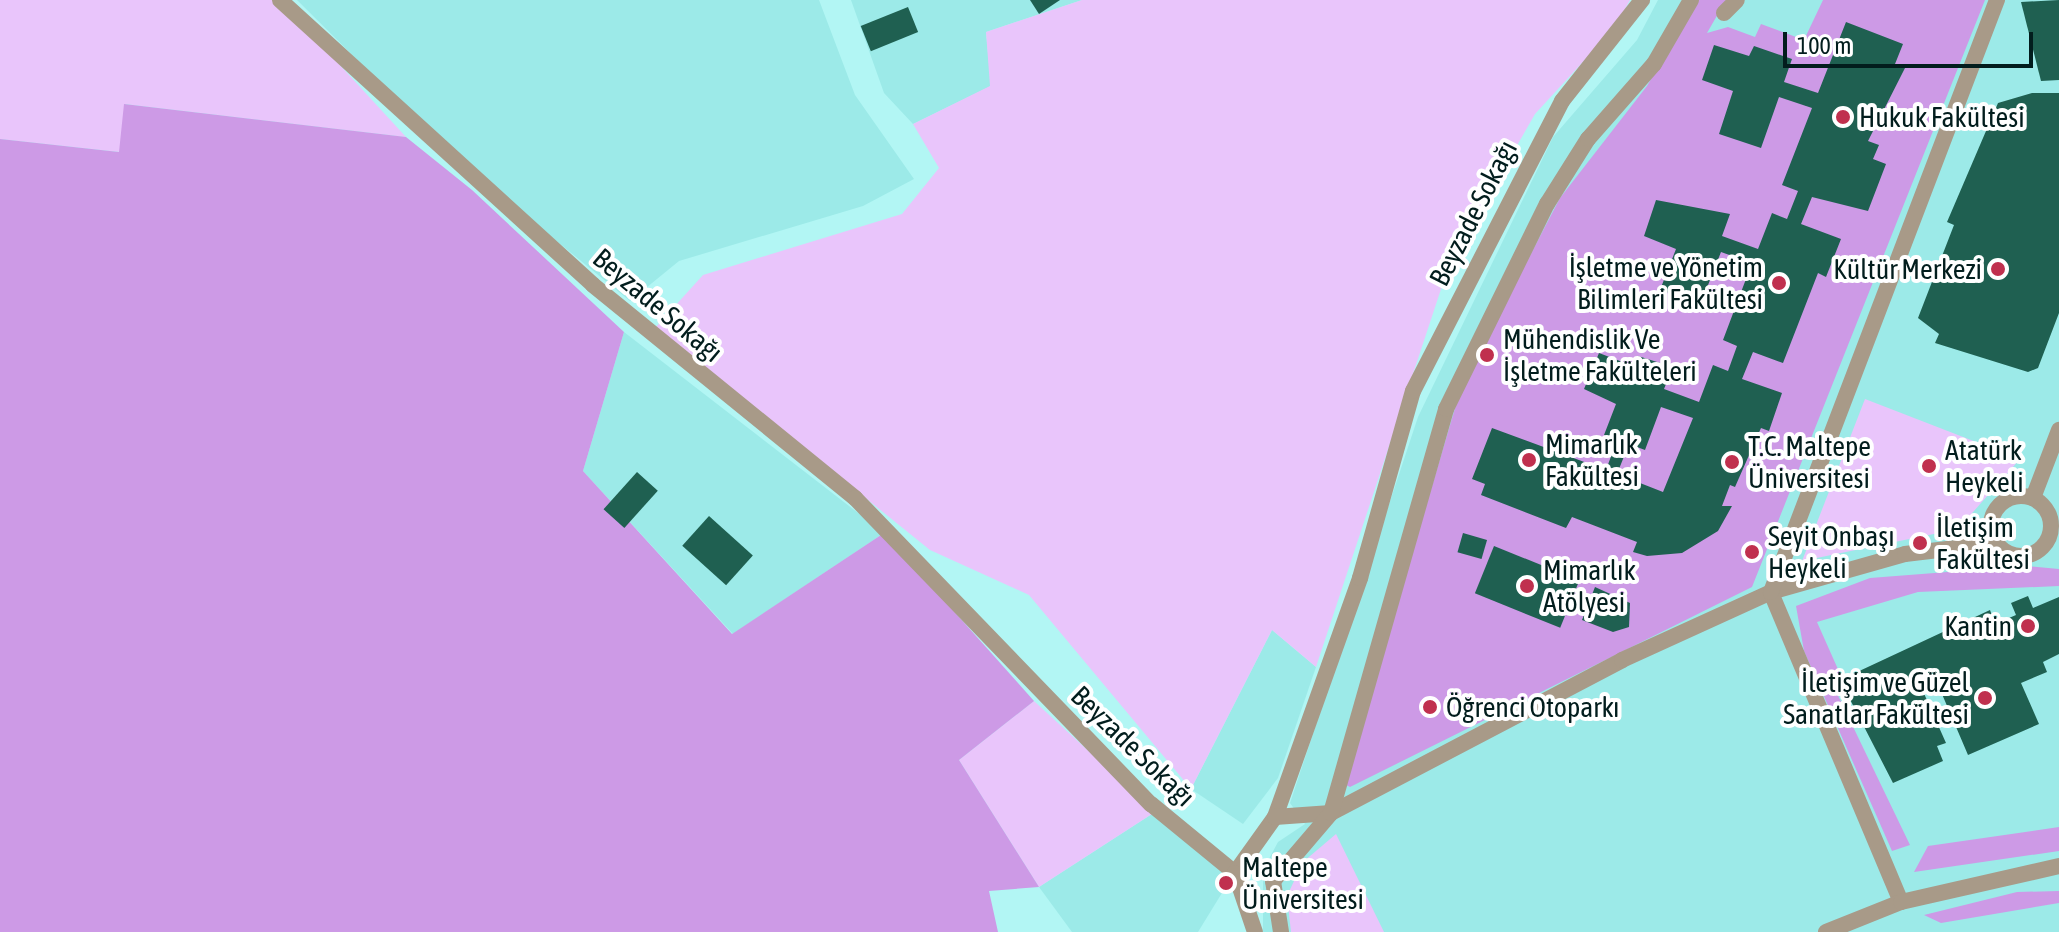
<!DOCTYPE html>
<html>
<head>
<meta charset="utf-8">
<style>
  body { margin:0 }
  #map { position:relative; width:2059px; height:932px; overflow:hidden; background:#b2f6f4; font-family:"Asap Condensed",sans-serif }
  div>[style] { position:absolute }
  .built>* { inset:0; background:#9ceae8 }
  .green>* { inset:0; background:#e9c5fb }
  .forest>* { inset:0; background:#cd9ae6 }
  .building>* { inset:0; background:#1f6051; transform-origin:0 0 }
  .street>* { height:16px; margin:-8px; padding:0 8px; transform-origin:8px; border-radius:8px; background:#a89a88 }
  .street>.ring { margin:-8px; padding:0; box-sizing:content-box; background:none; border:16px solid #a89a88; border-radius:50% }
  .dots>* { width:22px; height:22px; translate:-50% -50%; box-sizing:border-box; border:4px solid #fff; border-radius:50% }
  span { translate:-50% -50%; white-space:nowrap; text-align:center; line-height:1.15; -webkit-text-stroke:8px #fff; paint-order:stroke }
  .poi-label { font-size:28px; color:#021d1d }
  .left { translate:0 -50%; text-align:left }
  .right { translate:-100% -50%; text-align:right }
  .street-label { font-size:28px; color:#021d1d }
  .scale { position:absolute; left:1783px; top:32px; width:250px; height:36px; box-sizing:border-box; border:4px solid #021d1d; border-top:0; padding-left:10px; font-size:24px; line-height:28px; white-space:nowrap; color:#021d1d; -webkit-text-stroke:6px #fff; paint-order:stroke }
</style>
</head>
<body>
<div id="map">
  <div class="built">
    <div style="clip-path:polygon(297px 0,819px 0,855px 95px,914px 179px,863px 206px,679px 261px,630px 301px,461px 163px)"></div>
    <div style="clip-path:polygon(851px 0,1082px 0,986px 32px,991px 86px,913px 124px,884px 93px)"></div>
    <div style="clip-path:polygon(1658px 0,2059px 0,2059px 932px,1263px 932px,1263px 870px,1278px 842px,1305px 824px,1290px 803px,1418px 417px,1553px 137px,1637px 40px)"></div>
    <div style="clip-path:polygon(624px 332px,884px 533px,733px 634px,583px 471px)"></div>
    <div style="clip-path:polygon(1272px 630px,1316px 667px,1278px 778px,1243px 824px,1191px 789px)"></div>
    <div style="clip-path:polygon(1155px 812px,1233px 875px,1198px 932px,1072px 932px,1039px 887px)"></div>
  </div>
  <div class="green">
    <div style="clip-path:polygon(0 0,280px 0,406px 137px,125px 104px,120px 152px,0 139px)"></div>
    <div style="clip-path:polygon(1082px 0,1630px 0,1615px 27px,1535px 114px,1449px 265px,1316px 667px,1272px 630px,1191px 789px,1029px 595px,930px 550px,655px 328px,703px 275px,902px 214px,939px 168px,913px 124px,990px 86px,986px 32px)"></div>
    <div style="clip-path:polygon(1865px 399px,2020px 459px,1958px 529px,1802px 561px)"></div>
    <div style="clip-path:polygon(1034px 701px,1155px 812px,1039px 887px,959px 760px)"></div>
    <div style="clip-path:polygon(1336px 834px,1384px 932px,1291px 932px,1287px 896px,1303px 862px)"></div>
  </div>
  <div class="forest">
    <div style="clip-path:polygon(1697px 0,1726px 0,1707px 33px,1728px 27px,1755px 37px,1761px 24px,1804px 40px,1823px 0,1985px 0,1752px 587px,1350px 787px,1344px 784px,1461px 388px,1560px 198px,1647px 86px)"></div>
    <div style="clip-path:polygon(124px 104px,406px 137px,472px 190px,624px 332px,583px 471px,732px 634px,884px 533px,1034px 701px,959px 760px,1039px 887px,989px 891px,998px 932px,0 932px,0 139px,119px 152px)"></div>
    <div style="clip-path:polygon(2025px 566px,2059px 569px,2059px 586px,1918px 592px,1817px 622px,1841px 676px,1831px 681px,1910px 845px,1892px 851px,1804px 651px,1796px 606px,1870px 578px)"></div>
    <div style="clip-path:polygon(2059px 827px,2059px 851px,1914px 872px,1928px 846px)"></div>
    <div style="clip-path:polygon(2059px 891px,2059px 903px,1941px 923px,1924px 915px,2017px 892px)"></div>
  </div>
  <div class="building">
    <div style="clip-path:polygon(1030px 0,1060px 0,1039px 14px)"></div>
    <div style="clip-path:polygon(2059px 0,2059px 80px,2041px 81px,2021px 2px)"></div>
    <div style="left:908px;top:7px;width:27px;height:51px;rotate:68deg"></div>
    <div style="clip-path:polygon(evenodd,1846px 22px,1903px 44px,1895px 64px,1905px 68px,1868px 141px,1879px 145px,1873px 159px,1886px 164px,1868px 211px,1812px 197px,1801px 224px,1841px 239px,1826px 277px,1818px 273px,1783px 363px,1753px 352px,1742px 379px,1782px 393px,1769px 431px,1761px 428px,1735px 487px,1730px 485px,1722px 506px,1732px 506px,1718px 531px,1682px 553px,1647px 556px,1633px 552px,1637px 542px,1572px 517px,1566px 528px,1481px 495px,1485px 484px,1472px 479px,1492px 428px,1606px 470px,1617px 440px,1604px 435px,1616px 404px,1584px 389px,1599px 353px,1633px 366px,1638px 356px,1673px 367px,1664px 389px,1699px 402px,1713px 365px,1728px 371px,1737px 346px,1723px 340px,1752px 263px,1721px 252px,1701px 303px,1660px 290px,1676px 249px,1644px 236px,1656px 200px,1730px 214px,1722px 236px,1758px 249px,1772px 213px,1787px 219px,1798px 191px,1782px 185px,1812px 108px,1779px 97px,1761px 148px,1719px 134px,1733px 91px,1702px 80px,1714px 45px,1749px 56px,1754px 46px,1792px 59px,1784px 82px,1818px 93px,1846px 22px,1661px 407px,1693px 418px,1663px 492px,1617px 474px,1629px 444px,1645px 450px,1661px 407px)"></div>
    <div style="clip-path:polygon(2032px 93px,2059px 93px,2059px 313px,2038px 368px,2028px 372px,1935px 343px,1939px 334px,1918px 318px,1954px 225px,1947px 222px,1998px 103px)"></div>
    <div style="left:637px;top:472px;width:28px;height:50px;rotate:42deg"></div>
    <div style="left:709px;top:516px;width:59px;height:40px;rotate:42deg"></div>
    <div style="left:1463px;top:533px;width:25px;height:20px;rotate:16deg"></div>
    <div style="left:1494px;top:546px;width:92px;height:51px;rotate:22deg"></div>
    <div style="clip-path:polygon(1595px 587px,1630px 603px,1629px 627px,1613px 632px,1582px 620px)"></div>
    <div style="clip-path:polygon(2028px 596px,2033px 608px,2059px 597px,2059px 654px,2043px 662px,2047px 672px,2021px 683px,2039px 724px,1968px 755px,1933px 673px,1918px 680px,1946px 743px,1937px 746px,1943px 761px,1893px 783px,1840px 680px,1990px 610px,1995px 624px,2016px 615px,2011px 603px)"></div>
  </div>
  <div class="street">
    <div style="left:280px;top:0;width:423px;rotate:42.3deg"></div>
    <div style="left:593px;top:285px;width:338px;rotate:39.1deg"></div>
    <div style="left:855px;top:498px;width:426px;rotate:46deg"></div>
    <div style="left:1151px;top:804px;width:109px;rotate:39.4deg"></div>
    <div style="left:1235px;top:873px;width:69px;rotate:-54.5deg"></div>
    <div style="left:1275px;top:817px;width:254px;rotate:-70.4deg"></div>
    <div style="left:1360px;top:578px;width:194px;rotate:-74.2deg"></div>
    <div style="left:1413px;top:391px;width:326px;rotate:-62.8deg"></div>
    <div style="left:1562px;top:101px;width:129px;rotate:-51.6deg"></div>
    <div style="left:1724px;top:13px;width:18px;rotate:-45deg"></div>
    <div class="ring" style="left:1991px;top:496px;width:44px;height:44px"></div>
    <div style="left:2033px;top:498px;width:73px;rotate:-69.1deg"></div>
    <div style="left:1275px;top:817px;width:56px;rotate:-4.1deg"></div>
    <div style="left:1331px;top:813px;width:329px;rotate:-27.7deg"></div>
    <div style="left:1622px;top:660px;width:164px;rotate:-24.5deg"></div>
    <div style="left:1771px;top:592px;width:139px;rotate:-15.8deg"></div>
    <div style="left:1905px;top:554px;width:93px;rotate:-6.8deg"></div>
    <div style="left:1235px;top:873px;width:62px;rotate:71.3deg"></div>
    <div style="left:1901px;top:902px;width:336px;rotate:-112.8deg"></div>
    <div style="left:1771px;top:592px;width:634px;rotate:-69.11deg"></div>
    <div style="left:1281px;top:932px;width:52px;rotate:-98.9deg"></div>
    <div style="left:1273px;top:881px;width:89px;rotate:-49.5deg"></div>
    <div style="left:1331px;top:813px;width:420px;rotate:-74.1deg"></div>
    <div style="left:1446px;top:409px;width:229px;rotate:-63.8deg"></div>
    <div style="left:1547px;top:204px;width:77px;rotate:-57.8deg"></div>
    <div style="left:1588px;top:139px;width:100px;rotate:-48.7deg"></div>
    <div style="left:1654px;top:64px;width:74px;rotate:-60deg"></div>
    <div style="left:1826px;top:932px;width:81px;rotate:-21.8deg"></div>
    <div style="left:1901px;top:902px;width:162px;rotate:-12.8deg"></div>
  </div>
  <div class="dots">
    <div style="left:1843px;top:117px;background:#c0304e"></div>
    <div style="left:1998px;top:269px;background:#c0304e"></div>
    <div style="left:1779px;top:283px;background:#c0304e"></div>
    <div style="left:1487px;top:355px;background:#c0304e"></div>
    <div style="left:1529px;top:460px;background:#c0304e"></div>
    <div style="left:1732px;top:462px;background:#c0304e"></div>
    <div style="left:1929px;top:466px;background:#c0304e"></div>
    <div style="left:1920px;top:543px;background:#c0304e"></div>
    <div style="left:1752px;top:552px;background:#c0304e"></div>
    <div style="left:1527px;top:586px;background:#c0304e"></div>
    <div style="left:2028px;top:626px;background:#c0304e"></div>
    <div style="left:1985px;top:698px;background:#c0304e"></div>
    <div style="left:1430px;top:707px;background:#c0304e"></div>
    <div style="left:1226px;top:883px;background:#c0304e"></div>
  </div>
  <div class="poi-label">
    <span class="left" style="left:1859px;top:117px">Hukuk Fakültesi</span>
    <span class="right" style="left:1763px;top:283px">İşletme ve Yönetim<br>Bilimleri Fakültesi</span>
    <span class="right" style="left:1982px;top:269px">Kültür Merkezi</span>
    <span class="left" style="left:1503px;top:355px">Mühendislik Ve<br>İşletme Fakülteleri</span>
    <span class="left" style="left:1545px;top:460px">Mimarlık<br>Fakültesi</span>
    <span class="left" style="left:1748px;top:462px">T.C. Maltepe<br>Üniversitesi</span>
    <span class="left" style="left:1945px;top:466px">Atatürk<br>Heykeli</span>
    <span class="left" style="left:1936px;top:543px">İletişim<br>Fakültesi</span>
    <span class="left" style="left:1768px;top:552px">Seyit Onbaşı<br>Heykeli</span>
    <span class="left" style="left:1543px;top:586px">Mimarlık<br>Atölyesi</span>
    <span class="right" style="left:2012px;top:626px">Kantin</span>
    <span class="right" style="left:1969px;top:698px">İletişim ve Güzel<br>Sanatlar Fakültesi</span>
    <span class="left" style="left:1446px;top:707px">Öğrenci Otoparkı</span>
    <span class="left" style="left:1242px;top:883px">Maltepe<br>Üniversitesi</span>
  </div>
  <div class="street-label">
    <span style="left:1473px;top:213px;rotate:-63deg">Beyzade Sokağı</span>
    <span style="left:658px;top:305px;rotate:40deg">Beyzade Sokağı</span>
    <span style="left:1133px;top:746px;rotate:44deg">Beyzade Sokağı</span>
  </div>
  <div class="scale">100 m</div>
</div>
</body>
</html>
